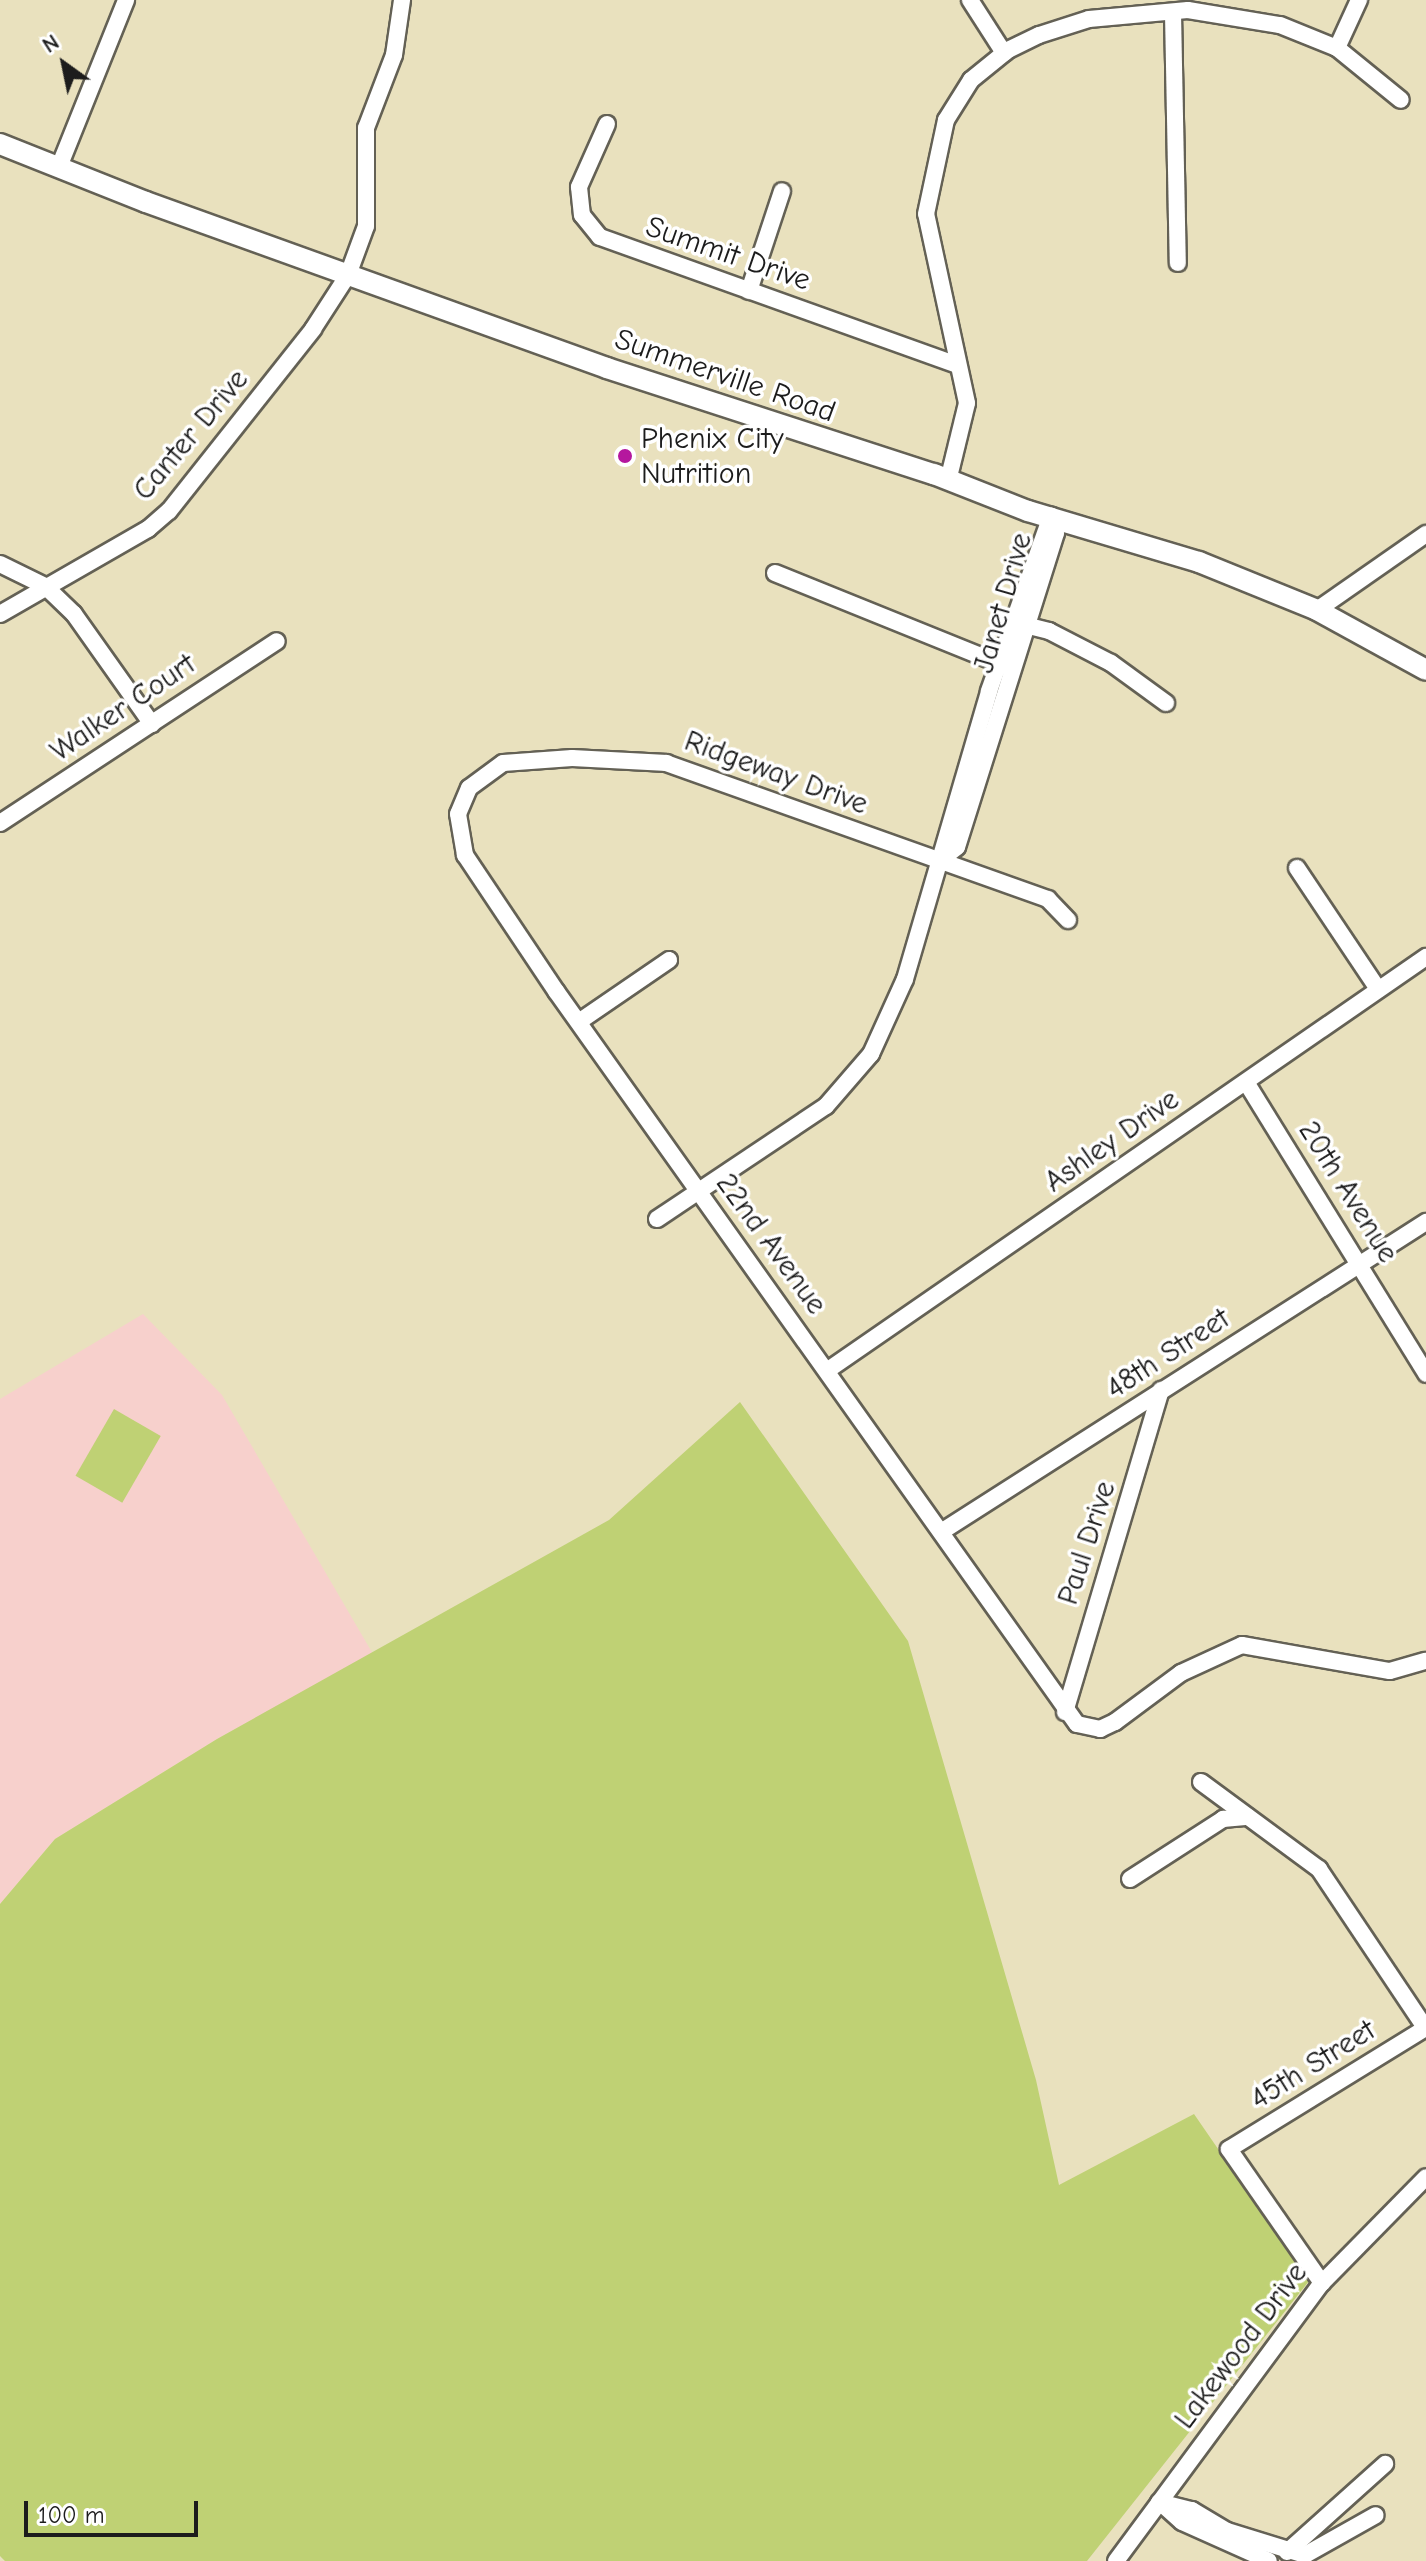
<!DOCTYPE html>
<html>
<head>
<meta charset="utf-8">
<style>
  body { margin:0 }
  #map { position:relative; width:1426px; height:2561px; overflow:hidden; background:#e9e1be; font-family:"Comic Neue",sans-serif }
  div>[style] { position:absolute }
  .built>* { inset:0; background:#f7d0cc }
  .green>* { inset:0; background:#bfd174; transform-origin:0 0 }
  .roads { filter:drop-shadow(2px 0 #646155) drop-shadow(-2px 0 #646155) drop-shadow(0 2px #646155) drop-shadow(0 -2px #646155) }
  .minor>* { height:16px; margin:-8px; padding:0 8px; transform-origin:8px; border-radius:8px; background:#fff }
  .major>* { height:20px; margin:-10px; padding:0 10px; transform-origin:10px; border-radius:10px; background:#fff }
  .dots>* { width:22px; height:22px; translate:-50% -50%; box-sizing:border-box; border:4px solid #fff; border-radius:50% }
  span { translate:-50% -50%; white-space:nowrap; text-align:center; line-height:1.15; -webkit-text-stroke:7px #fff; paint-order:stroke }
  .street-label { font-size:30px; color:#1c1c1c }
  .poi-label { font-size:30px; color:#1c1c1c }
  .left { translate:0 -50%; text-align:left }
  .north { position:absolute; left:24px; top:24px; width:80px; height:80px; -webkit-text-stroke:6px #fff; paint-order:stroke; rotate:327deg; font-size:22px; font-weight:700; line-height:32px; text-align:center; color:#1c1c1c }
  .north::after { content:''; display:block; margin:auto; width:28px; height:36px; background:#1c1c1c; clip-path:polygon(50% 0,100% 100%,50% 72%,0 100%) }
  .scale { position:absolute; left:24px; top:2501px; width:174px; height:36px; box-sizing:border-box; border:4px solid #1c1c1c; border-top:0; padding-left:10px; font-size:24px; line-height:28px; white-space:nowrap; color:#1c1c1c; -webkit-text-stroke:6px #fff; paint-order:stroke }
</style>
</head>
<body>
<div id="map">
  <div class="built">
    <div style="clip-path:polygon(143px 1314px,222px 1395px,373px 1654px,217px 1739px,55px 1839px,0 1904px,0 1399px)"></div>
  </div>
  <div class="green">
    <div style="clip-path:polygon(740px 1402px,908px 1641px,1036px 2080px,1059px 2185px,1194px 2114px,1309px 2281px,1087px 2561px,5px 2561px,0 2556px,0 1904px,55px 1839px,217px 1739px,609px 1520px)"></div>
    <div style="left:114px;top:1409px;width:54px;height:77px;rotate:30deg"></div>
  </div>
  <div class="roads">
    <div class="minor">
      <div style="left:970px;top:0;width:63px;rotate:57.3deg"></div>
      <div style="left:1173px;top:13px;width:250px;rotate:88.9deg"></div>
      <div style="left:1337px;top:48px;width:53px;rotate:-65.4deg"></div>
      <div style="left:607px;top:124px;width:69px;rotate:114deg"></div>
      <div style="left:579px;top:187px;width:28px;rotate:84deg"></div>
      <div style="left:582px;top:215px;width:28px;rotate:51deg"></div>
      <div style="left:600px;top:237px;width:379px;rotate:19.7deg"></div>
      <div style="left:59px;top:167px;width:180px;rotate:-68.1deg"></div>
      <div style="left:749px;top:291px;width:105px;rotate:-71.7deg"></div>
      <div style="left:948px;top:481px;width:80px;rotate:-76.3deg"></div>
      <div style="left:967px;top:403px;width:193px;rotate:-102.2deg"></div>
      <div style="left:926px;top:214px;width:96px;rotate:-78deg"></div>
      <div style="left:946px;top:120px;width:47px;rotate:-58deg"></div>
      <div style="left:971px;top:80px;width:48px;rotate:-39deg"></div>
      <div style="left:1008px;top:50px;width:34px;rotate:-26deg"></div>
      <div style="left:1039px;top:35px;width:52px;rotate:-17.7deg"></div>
      <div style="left:1089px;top:19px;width:99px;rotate:-5.2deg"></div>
      <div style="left:1188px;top:10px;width:93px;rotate:9.3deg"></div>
      <div style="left:1280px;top:25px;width:61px;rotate:22deg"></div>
      <div style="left:1337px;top:48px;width:82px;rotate:39.1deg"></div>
      <div style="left:0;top:564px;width:50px;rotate:26.1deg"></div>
      <div style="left:45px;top:586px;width:40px;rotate:44deg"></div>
      <div style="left:74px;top:614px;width:135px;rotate:54.7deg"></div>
      <div style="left:775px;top:573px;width:251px;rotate:22deg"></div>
      <div style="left:1317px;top:610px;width:133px;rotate:-34.9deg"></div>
      <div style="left:0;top:614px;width:171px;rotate:-29.9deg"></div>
      <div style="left:148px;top:529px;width:28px;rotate:-41deg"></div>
      <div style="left:169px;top:511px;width:232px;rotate:-51.6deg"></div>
      <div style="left:313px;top:329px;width:64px;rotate:-57.1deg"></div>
      <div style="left:348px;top:275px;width:52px;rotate:-69.8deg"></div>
      <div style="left:366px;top:226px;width:98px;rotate:-90deg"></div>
      <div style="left:366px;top:128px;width:78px;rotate:-69deg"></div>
      <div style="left:394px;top:55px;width:56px;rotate:-81.7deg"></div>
      <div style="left:1017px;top:623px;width:33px;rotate:14deg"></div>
      <div style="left:1049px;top:631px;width:70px;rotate:27.3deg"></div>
      <div style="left:1111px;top:663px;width:68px;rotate:36deg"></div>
      <div style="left:0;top:823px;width:331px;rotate:-33.3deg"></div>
      <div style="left:938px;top:862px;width:24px;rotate:-38deg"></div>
      <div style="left:957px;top:847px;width:329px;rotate:-72.5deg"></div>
      <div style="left:1056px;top:533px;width:18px;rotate:-106deg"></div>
      <div style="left:1297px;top:868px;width:146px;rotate:56.2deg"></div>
      <div style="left:1068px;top:920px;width:29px;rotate:-134deg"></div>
      <div style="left:1048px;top:899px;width:405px;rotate:-160.4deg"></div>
      <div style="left:667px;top:763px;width:95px;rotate:-177deg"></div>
      <div style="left:572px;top:758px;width:69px;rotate:175.9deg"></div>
      <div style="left:503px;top:763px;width:42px;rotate:143.7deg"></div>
      <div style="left:469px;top:788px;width:28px;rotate:113deg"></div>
      <div style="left:458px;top:814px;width:42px;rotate:80.3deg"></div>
      <div style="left:465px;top:855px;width:164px;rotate:56.2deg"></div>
      <div style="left:556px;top:991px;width:899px;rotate:54.6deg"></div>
      <div style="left:1077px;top:1724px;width:24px;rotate:12deg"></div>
      <div style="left:1100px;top:1729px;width:17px;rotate:-25deg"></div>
      <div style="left:1115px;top:1722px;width:82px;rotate:-36.6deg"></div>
      <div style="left:1181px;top:1673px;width:67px;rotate:-24.7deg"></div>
      <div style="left:1242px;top:1645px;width:150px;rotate:10deg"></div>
      <div style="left:1390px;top:1671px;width:37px;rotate:-16deg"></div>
      <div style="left:580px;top:1021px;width:108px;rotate:-34.4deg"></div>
      <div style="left:1246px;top:1082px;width:343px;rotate:58.3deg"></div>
      <div style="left:657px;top:1219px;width:203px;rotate:-33.8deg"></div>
      <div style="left:826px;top:1106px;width:69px;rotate:-49.1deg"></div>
      <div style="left:871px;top:1054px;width:82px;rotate:-65.6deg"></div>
      <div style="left:905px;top:979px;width:300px;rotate:-73.7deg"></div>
      <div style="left:989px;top:691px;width:186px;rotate:-70.5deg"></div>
      <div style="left:828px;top:1370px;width:727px;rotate:-34.63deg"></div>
      <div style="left:941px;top:1532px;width:576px;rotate:-32.59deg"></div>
      <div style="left:1065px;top:1712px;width:336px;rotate:-73.4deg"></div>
      <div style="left:1201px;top:1782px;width:147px;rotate:36.4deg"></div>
      <div style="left:1319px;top:1869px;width:192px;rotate:56.2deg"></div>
      <div style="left:1130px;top:1879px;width:111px;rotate:-32.8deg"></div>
      <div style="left:1223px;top:1819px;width:25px;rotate:-5deg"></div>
      <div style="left:1322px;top:2283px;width:163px;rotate:-124.8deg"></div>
      <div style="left:1229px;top:2149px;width:231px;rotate:-31.6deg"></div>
      <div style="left:1159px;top:2502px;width:34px;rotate:14deg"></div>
      <div style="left:1192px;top:2510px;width:41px;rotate:31deg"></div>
      <div style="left:1227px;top:2531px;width:82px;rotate:17.1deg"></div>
      <div style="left:1305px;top:2555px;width:81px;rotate:-29.4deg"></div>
      <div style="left:1161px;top:2503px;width:28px;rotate:42deg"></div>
      <div style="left:1182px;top:2522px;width:95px;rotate:24.1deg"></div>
      <div style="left:1287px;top:2552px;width:132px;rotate:-41.9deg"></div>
      <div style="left:1116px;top:2561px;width:346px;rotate:-53.5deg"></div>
      <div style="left:1322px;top:2283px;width:148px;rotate:-45.5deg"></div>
    </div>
    <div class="major">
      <div style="left:0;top:144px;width:157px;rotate:21.7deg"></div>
      <div style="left:146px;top:202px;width:490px;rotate:19.8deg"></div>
      <div style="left:607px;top:368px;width:344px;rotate:18deg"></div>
      <div style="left:934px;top:474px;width:101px;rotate:21.5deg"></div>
      <div style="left:1028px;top:511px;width:178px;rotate:16.6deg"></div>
      <div style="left:1199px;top:562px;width:127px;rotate:22.1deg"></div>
      <div style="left:1317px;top:610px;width:124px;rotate:28.8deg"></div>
    </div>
  </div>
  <div class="dots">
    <div style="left:625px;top:456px;background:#b5179e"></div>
  </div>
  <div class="street-label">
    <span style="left:728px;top:254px;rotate:19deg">Summit Drive</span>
    <span style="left:725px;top:376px;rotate:19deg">Summerville Road</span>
    <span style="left:191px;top:435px;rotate:-50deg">Canter Drive</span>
    <span style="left:1003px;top:603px;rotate:-74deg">Janet Drive</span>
    <span style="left:123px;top:708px;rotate:-34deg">Walker Court</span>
    <span style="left:776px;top:773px;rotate:20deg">Ridgeway Drive</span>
    <span style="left:1112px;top:1141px;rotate:-35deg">Ashley Drive</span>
    <span style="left:1348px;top:1192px;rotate:58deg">20th Avenue</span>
    <span style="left:771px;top:1244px;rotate:54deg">22nd Avenue</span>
    <span style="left:1168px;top:1354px;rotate:-33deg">48th Street</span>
    <span style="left:1087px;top:1543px;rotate:-72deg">Paul Drive</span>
    <span style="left:1313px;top:2065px;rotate:-32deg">45th Street</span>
    <span style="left:1241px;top:2346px;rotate:-53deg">Lakewood Drive</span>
  </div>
  <div class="poi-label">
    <span class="left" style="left:641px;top:456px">Phenix City<br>Nutrition</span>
  </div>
  <div class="north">N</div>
  <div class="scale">100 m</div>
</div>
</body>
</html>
